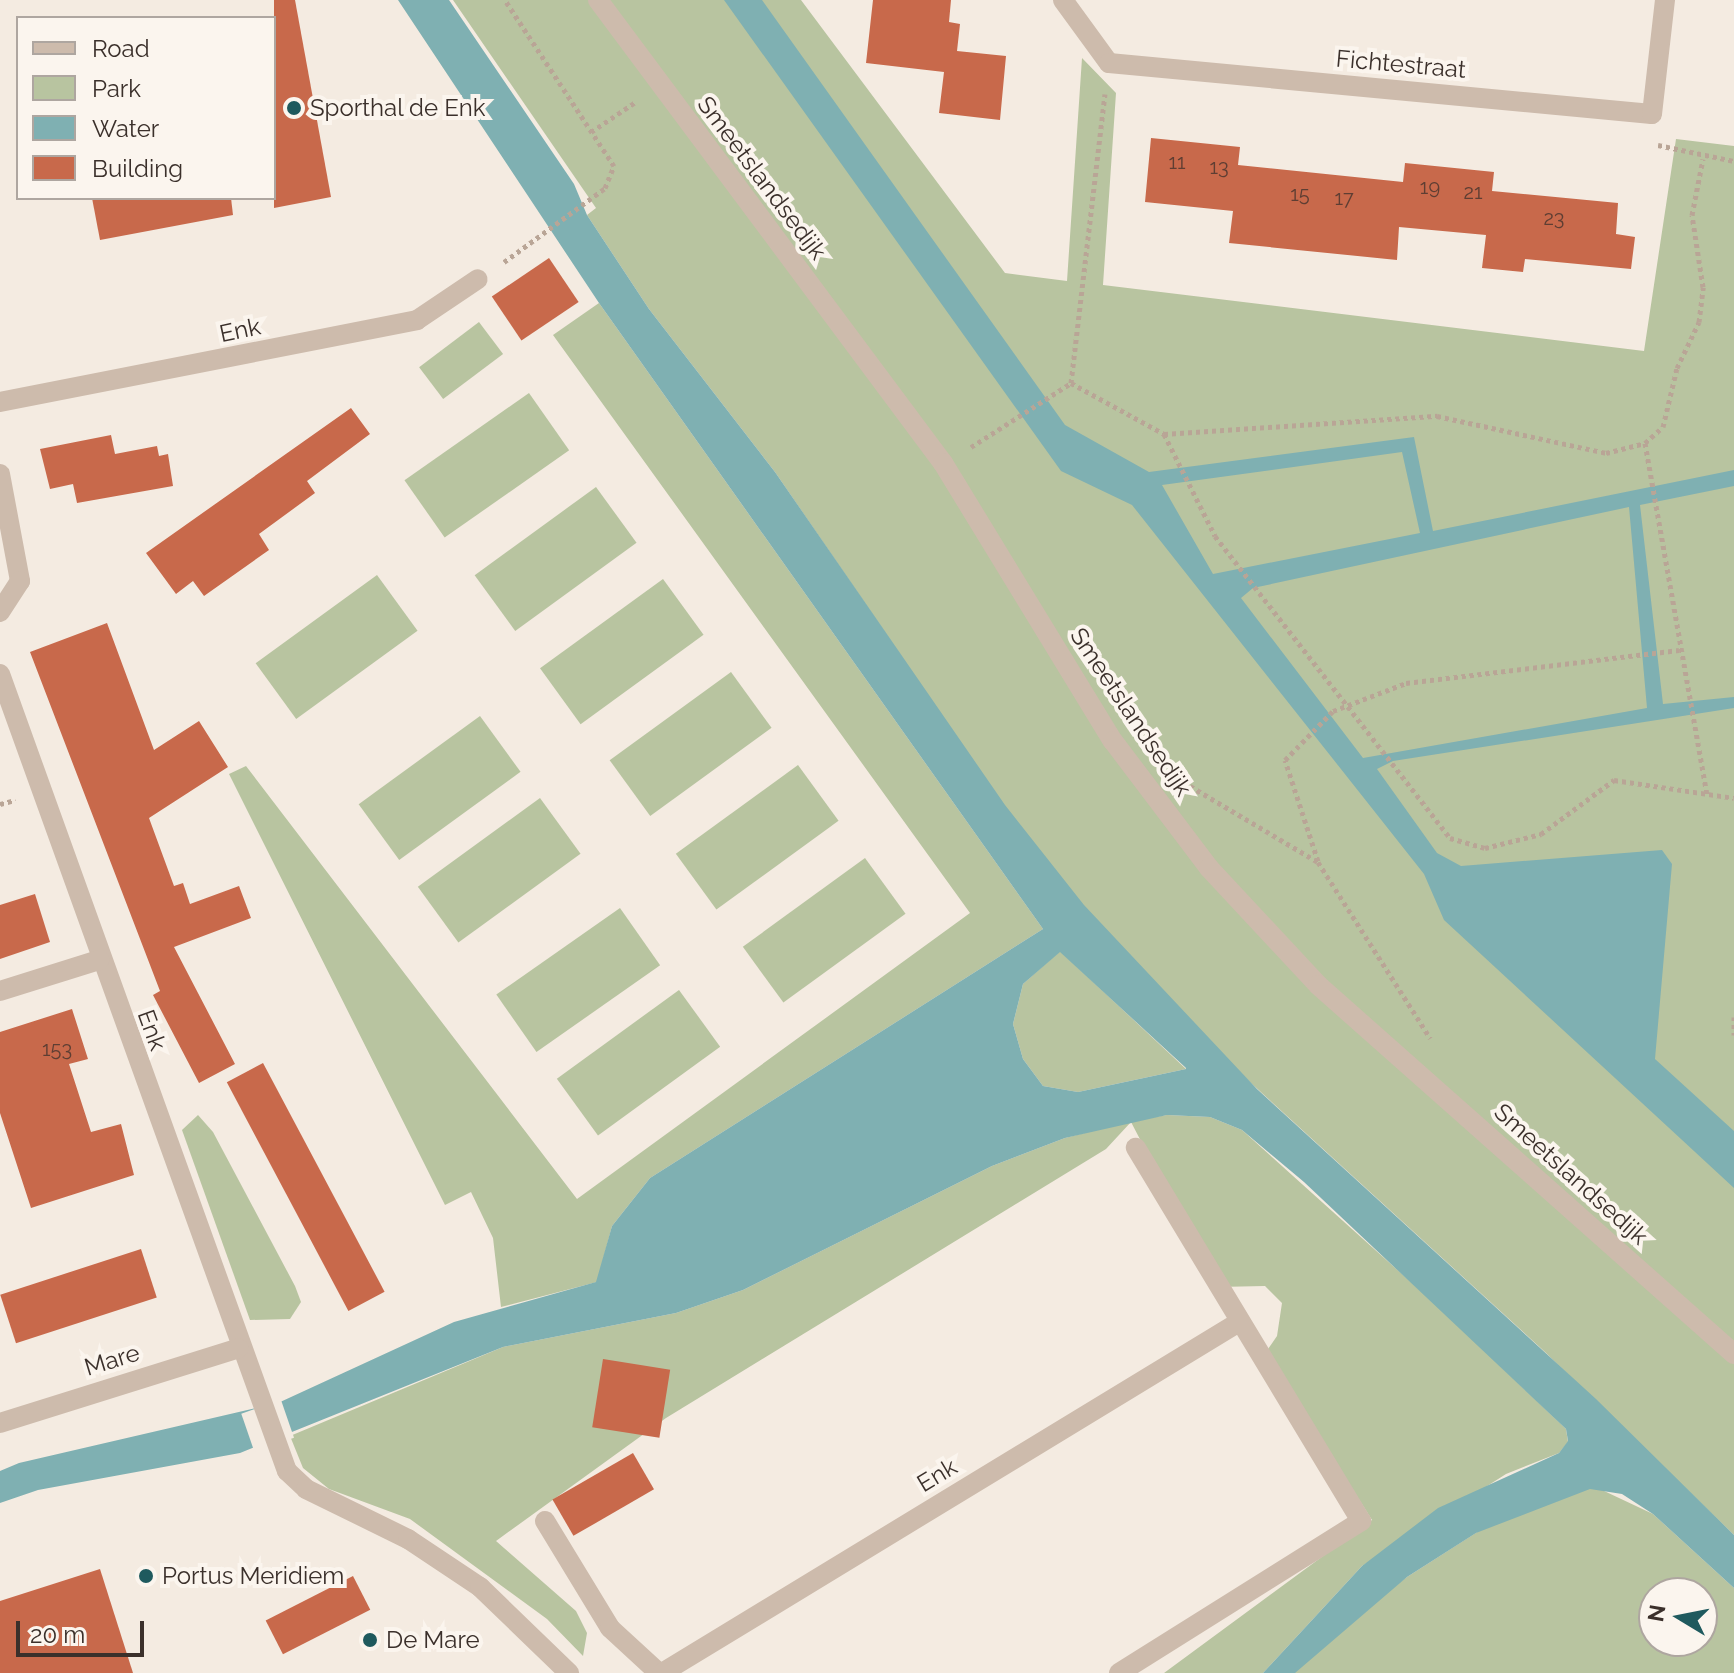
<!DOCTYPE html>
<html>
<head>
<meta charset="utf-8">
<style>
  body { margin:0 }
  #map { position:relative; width:1734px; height:1673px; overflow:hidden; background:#f4ebe1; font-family:Raleway,sans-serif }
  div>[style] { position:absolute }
  .green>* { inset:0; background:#b8c4a0; transform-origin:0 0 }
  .water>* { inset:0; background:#7fb0b2 }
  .pier>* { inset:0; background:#f4ebe1; transform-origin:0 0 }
  .building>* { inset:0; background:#c8694b; transform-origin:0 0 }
  .path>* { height:5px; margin-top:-2.5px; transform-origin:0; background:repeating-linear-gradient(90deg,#b9a596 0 4px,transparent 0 8px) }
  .minor>* { height:20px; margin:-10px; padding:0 10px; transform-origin:10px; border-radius:10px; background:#cdbbac }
  .dots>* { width:22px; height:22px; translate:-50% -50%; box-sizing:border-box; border:4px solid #fbf5ee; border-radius:50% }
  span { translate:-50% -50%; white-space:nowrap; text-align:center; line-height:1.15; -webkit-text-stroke:8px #fbf5ee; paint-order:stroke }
  .number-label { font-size:20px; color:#5e3e33 }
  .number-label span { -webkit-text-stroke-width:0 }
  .street-label { font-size:24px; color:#3b302b }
  .poi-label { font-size:24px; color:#3b302b }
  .left { translate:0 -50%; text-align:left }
  .legend { position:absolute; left:16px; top:16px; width:260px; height:184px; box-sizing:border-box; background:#fbf5ee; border:2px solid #aea6a0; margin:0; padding:10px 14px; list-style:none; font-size:24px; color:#3b302b }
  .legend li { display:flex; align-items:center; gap:16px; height:40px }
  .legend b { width:40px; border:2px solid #aea6a0 }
  .north { position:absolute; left:1638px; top:1577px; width:80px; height:80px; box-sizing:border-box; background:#fbf5ee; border:2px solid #aea6a0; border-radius:50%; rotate:280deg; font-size:22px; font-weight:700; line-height:32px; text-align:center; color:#3b302b }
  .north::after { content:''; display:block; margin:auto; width:28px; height:36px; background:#1f5a5e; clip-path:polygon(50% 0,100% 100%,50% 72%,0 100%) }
  .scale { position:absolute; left:16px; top:1621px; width:128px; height:36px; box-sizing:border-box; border:4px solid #3b302b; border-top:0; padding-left:10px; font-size:24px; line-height:28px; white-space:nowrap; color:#3b302b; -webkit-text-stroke:6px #fbf5ee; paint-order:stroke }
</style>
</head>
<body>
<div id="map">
  <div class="green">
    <div style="clip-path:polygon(453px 0,801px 0,1005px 273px,1067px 281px,1082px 58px,1116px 93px,1103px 285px,1644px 351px,1676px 139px,1734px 146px,1734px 1535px,1545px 1352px,1098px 943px,775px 472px,649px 309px,587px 215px,596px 208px)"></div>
    <div style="clip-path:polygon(599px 303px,1043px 929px,650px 1178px,612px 1226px,597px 1282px,501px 1307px,493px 1238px,471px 1192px,445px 1205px,229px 774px,246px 766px,577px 1199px,970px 913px,553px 335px)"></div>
    <div style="left:479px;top:322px;width:40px;height:75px;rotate:53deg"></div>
    <div style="left:529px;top:393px;width:70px;height:152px;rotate:55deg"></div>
    <div style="left:596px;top:487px;width:69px;height:150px;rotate:54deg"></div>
    <div style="left:377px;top:575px;width:69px;height:150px;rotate:54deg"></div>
    <div style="left:663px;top:579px;width:69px;height:152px;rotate:54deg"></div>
    <div style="left:731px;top:672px;width:69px;height:150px;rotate:54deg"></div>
    <div style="left:480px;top:716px;width:69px;height:150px;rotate:54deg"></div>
    <div style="left:798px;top:765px;width:69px;height:151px;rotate:54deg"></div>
    <div style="left:540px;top:798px;width:69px;height:151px;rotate:54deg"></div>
    <div style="left:865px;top:858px;width:69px;height:151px;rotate:54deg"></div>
    <div style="left:620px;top:908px;width:70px;height:151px;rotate:55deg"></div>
    <div style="clip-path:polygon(1060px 951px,1186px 1069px,1078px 1092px,1043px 1086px,1023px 1059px,1013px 1024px,1023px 984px)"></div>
    <div style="left:679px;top:990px;width:70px;height:151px;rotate:54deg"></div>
    <div style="clip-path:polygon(198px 1115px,213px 1132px,295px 1286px,301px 1302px,290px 1319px,250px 1320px,182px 1130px)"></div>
    <div style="clip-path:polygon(1167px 1115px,1210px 1117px,1242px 1130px,1443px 1311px,1566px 1429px,1568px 1442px,1559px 1453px,1506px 1474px,1362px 1566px,1263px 1673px,1164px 1673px,1372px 1520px,1266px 1352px,1277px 1336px,1282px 1303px,1265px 1286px,1217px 1287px,1131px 1122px,1106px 1149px,666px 1418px,496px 1541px,576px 1611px,587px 1633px,583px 1656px,547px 1619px,410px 1519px,329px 1489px,303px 1468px,290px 1436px,503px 1347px,676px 1313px,743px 1290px,992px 1166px,1065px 1138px,1131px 1121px)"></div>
    <div style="clip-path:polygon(evenodd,1568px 1474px,1653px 1514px,1734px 1588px,1734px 1673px,1275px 1673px,1407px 1577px,1568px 1474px,1654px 1593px,1702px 1593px,1702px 1641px,1654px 1641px,1654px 1593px)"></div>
  </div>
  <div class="water">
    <div style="clip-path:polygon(evenodd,398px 0,449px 0,574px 184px,587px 215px,649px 309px,775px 472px,1005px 805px,1084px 905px,1257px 1089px,1596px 1399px,1734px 1535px,1734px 1588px,1653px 1514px,1622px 1494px,1590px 1489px,1476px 1533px,1407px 1577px,1295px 1673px,1263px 1673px,1362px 1566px,1438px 1508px,1559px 1453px,1568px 1441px,1566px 1429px,1304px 1182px,1242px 1130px,1210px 1117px,1167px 1115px,1065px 1138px,992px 1166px,743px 1290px,676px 1313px,503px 1347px,240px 1453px,38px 1490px,0 1503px,0 1471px,19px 1463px,278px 1403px,454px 1322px,596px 1282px,612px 1226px,650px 1178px,1043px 929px,599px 303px,398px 0,1060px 952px,1186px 1068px,1186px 1069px,1078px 1092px,1043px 1086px,1023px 1059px,1013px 1024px,1023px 984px,1060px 952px)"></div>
    <div style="clip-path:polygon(evenodd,724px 0,762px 0,1065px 425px,1149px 472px,1414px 437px,1433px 531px,1734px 470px,1734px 486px,1640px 505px,1663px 704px,1734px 697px,1734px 708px,1393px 761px,1377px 769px,1437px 853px,1461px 866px,1662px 850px,1672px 864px,1655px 1059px,1734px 1131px,1734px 1188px,1444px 920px,1424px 874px,1132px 505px,1061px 471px,724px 0,1402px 452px,1420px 533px,1213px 574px,1162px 485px,1402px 452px,724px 0,1629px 507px,1647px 708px,1363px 758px,1241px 598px,1253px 588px,1629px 507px)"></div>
  </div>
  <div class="pier">
    <div style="left:281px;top:1400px;width:40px;height:42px;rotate:71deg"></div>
  </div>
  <div class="building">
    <div style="clip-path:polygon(274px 0,295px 0,331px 197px,274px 208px)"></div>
    <div style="clip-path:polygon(873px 0,951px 0,949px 22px,960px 24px,957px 51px,1006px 56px,1000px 120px,939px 113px,944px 72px,866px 63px)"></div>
    <div style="clip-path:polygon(1151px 138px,1240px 147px,1238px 165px,1403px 182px,1405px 163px,1494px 172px,1492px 191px,1618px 203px,1616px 234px,1635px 237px,1631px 269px,1525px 259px,1523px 272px,1482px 268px,1486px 235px,1399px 227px,1397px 260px,1229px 243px,1233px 211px,1145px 202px)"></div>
    <div style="clip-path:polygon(92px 198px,231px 198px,233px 215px,100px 240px)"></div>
    <div style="left:549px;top:258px;width:53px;height:69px;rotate:56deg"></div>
    <div style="clip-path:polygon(351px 408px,370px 434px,307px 481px,315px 493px,259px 534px,269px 550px,204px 596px,193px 581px,176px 594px,146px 553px)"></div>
    <div style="clip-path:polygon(111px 435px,115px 454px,157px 446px,159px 456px,168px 454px,173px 486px,77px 503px,73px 484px,50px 489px,40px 449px)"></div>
    <div style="clip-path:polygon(107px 623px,154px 750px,199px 721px,228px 767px,149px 818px,174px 886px,183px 883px,190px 904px,239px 886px,251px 918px,174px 947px,235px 1064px,199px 1083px,153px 995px,160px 991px,30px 652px)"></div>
    <div style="clip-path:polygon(35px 894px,50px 942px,0 959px,0 905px)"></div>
    <div style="clip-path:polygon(72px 1009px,88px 1059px,69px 1064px,91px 1132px,121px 1124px,134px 1175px,31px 1208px,0 1113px,0 1032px)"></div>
    <div style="left:263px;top:1063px;width:259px;height:41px;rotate:62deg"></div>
    <div style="left:141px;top:1249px;width:51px;height:148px;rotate:72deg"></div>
    <div style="left:603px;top:1359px;width:68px;height:69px;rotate:9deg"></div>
    <div style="left:633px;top:1453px;width:42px;height:93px;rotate:60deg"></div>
    <div style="clip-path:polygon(100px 1569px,133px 1673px,0 1673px,0 1601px)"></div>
    <div style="left:353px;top:1576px;width:38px;height:98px;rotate:63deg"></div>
  </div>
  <div class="path">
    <div style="left:591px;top:132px;width:55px;rotate:-34deg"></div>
    <div style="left:1658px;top:145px;width:78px;rotate:11.9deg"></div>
    <div style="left:504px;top:262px;width:125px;rotate:-36.2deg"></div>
    <div style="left:605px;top:188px;width:24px;rotate:-68deg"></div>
    <div style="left:614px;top:166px;width:199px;rotate:-123.3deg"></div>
    <div style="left:1071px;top:383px;width:291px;rotate:-83.3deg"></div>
    <div style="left:1164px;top:434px;width:274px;rotate:-3.8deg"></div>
    <div style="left:1437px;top:416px;width:173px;rotate:12.3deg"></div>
    <div style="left:1606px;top:453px;width:40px;rotate:-14.4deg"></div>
    <div style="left:1645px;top:443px;width:24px;rotate:-42deg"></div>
    <div style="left:1663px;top:427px;width:61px;rotate:-76.7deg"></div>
    <div style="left:1677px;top:368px;width:51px;rotate:-64.4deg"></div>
    <div style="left:1699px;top:322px;width:35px;rotate:-83deg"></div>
    <div style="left:1703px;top:287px;width:73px;rotate:-98.7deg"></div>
    <div style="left:1692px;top:215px;width:57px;rotate:-78.9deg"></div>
    <div style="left:1645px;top:443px;width:357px;rotate:80deg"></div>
    <div style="left:971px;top:447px;width:119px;rotate:-32.6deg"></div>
    <div style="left:1071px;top:383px;width:106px;rotate:28.7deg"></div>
    <div style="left:1164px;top:434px;width:114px;rotate:63.4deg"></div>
    <div style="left:1215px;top:536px;width:383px;rotate:52.1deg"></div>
    <div style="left:1450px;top:838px;width:36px;rotate:16deg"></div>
    <div style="left:1485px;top:848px;width:58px;rotate:-14deg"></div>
    <div style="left:1541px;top:834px;width:91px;rotate:-36.5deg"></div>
    <div style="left:1614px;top:780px;width:121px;rotate:8.5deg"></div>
    <div style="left:1190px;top:786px;width:149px;rotate:30.7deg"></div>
    <div style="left:1318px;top:862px;width:209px;rotate:57.5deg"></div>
    <div style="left:0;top:804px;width:16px;rotate:-15deg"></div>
    <div style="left:1318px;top:861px;width:106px;rotate:-108.1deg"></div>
    <div style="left:1285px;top:760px;width:69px;rotate:-45.6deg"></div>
    <div style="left:1333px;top:711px;width:78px;rotate:-21deg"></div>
    <div style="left:1406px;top:683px;width:275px;rotate:-6.9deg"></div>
    <div style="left:1734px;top:1017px;width:18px;rotate:90deg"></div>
  </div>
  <div class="minor">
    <div style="left:598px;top:0;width:577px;rotate:53.31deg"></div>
    <div style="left:943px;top:463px;width:326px;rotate:58.6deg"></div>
    <div style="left:1113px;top:741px;width:159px;rotate:52.9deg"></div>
    <div style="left:1209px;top:868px;width:160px;rotate:47deg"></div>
    <div style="left:1318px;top:985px;width:556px;rotate:41.57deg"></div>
    <div style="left:1063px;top:0;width:78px;rotate:53.9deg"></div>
    <div style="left:1109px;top:63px;width:545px;rotate:5.37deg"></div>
    <div style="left:1652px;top:114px;width:115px;rotate:-83.5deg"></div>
    <div style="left:0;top:402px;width:425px;rotate:-11.1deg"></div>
    <div style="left:417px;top:320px;width:73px;rotate:-33.9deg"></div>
    <div style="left:0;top:474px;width:109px;rotate:79.4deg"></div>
    <div style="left:20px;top:581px;width:37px;rotate:123deg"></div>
    <div style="left:0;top:674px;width:847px;rotate:70.2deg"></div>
    <div style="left:287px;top:1471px;width:26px;rotate:43deg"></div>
    <div style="left:306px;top:1489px;width:114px;rotate:26.1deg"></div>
    <div style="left:408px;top:1539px;width:87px;rotate:33.7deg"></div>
    <div style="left:480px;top:1587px;width:124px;rotate:44deg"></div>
    <div style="left:0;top:991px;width:104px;rotate:-17.4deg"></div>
    <div style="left:0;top:1423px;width:250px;rotate:-17.4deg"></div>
    <div style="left:545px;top:1521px;width:125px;rotate:58.7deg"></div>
    <div style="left:610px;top:1628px;width:67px;rotate:42.6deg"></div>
    <div style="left:662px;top:1673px;width:675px;rotate:-31.31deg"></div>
    <div style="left:1119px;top:1673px;width:286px;rotate:-32.1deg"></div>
    <div style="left:1361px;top:1521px;width:436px;rotate:-121.1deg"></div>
  </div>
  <div class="dots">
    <div style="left:294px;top:108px;background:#1f5a5e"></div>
    <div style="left:146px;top:1576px;background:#1f5a5e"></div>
    <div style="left:370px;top:1640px;background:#1f5a5e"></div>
  </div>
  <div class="number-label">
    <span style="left:1177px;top:162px">11</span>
    <span style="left:1219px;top:167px">13</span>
    <span style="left:1430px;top:187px">19</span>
    <span style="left:1473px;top:192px">21</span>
    <span style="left:1300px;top:194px">15</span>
    <span style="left:1344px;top:198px">17</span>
    <span style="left:1554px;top:218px">23</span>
    <span style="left:57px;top:1049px">153</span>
  </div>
  <div class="street-label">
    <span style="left:1401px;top:64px;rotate:5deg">Fichtestraat</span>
    <span style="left:762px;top:178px;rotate:53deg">Smeetslandsedijk</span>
    <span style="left:240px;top:330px;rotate:-12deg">Enk</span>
    <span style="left:1131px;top:712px;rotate:56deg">Smeetslandsedijk</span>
    <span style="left:152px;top:1030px;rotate:70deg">Enk</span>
    <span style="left:1571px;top:1174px;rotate:42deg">Smeetslandsedijk</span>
    <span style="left:112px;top:1360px;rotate:-17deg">Mare</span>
    <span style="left:937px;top:1475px;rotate:-31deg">Enk</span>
  </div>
  <div class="poi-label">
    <span class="left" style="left:310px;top:108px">Sporthal de Enk</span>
    <span class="left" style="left:162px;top:1576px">Portus Meridiem</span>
    <span class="left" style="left:386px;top:1640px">De Mare</span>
  </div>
  <ul class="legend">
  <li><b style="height:10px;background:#cdbbac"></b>Road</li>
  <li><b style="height:22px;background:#b8c4a0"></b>Park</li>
  <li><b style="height:22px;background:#7fb0b2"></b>Water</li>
  <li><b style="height:22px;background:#c8694b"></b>Building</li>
  </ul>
  <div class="north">N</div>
  <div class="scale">20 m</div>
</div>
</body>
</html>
